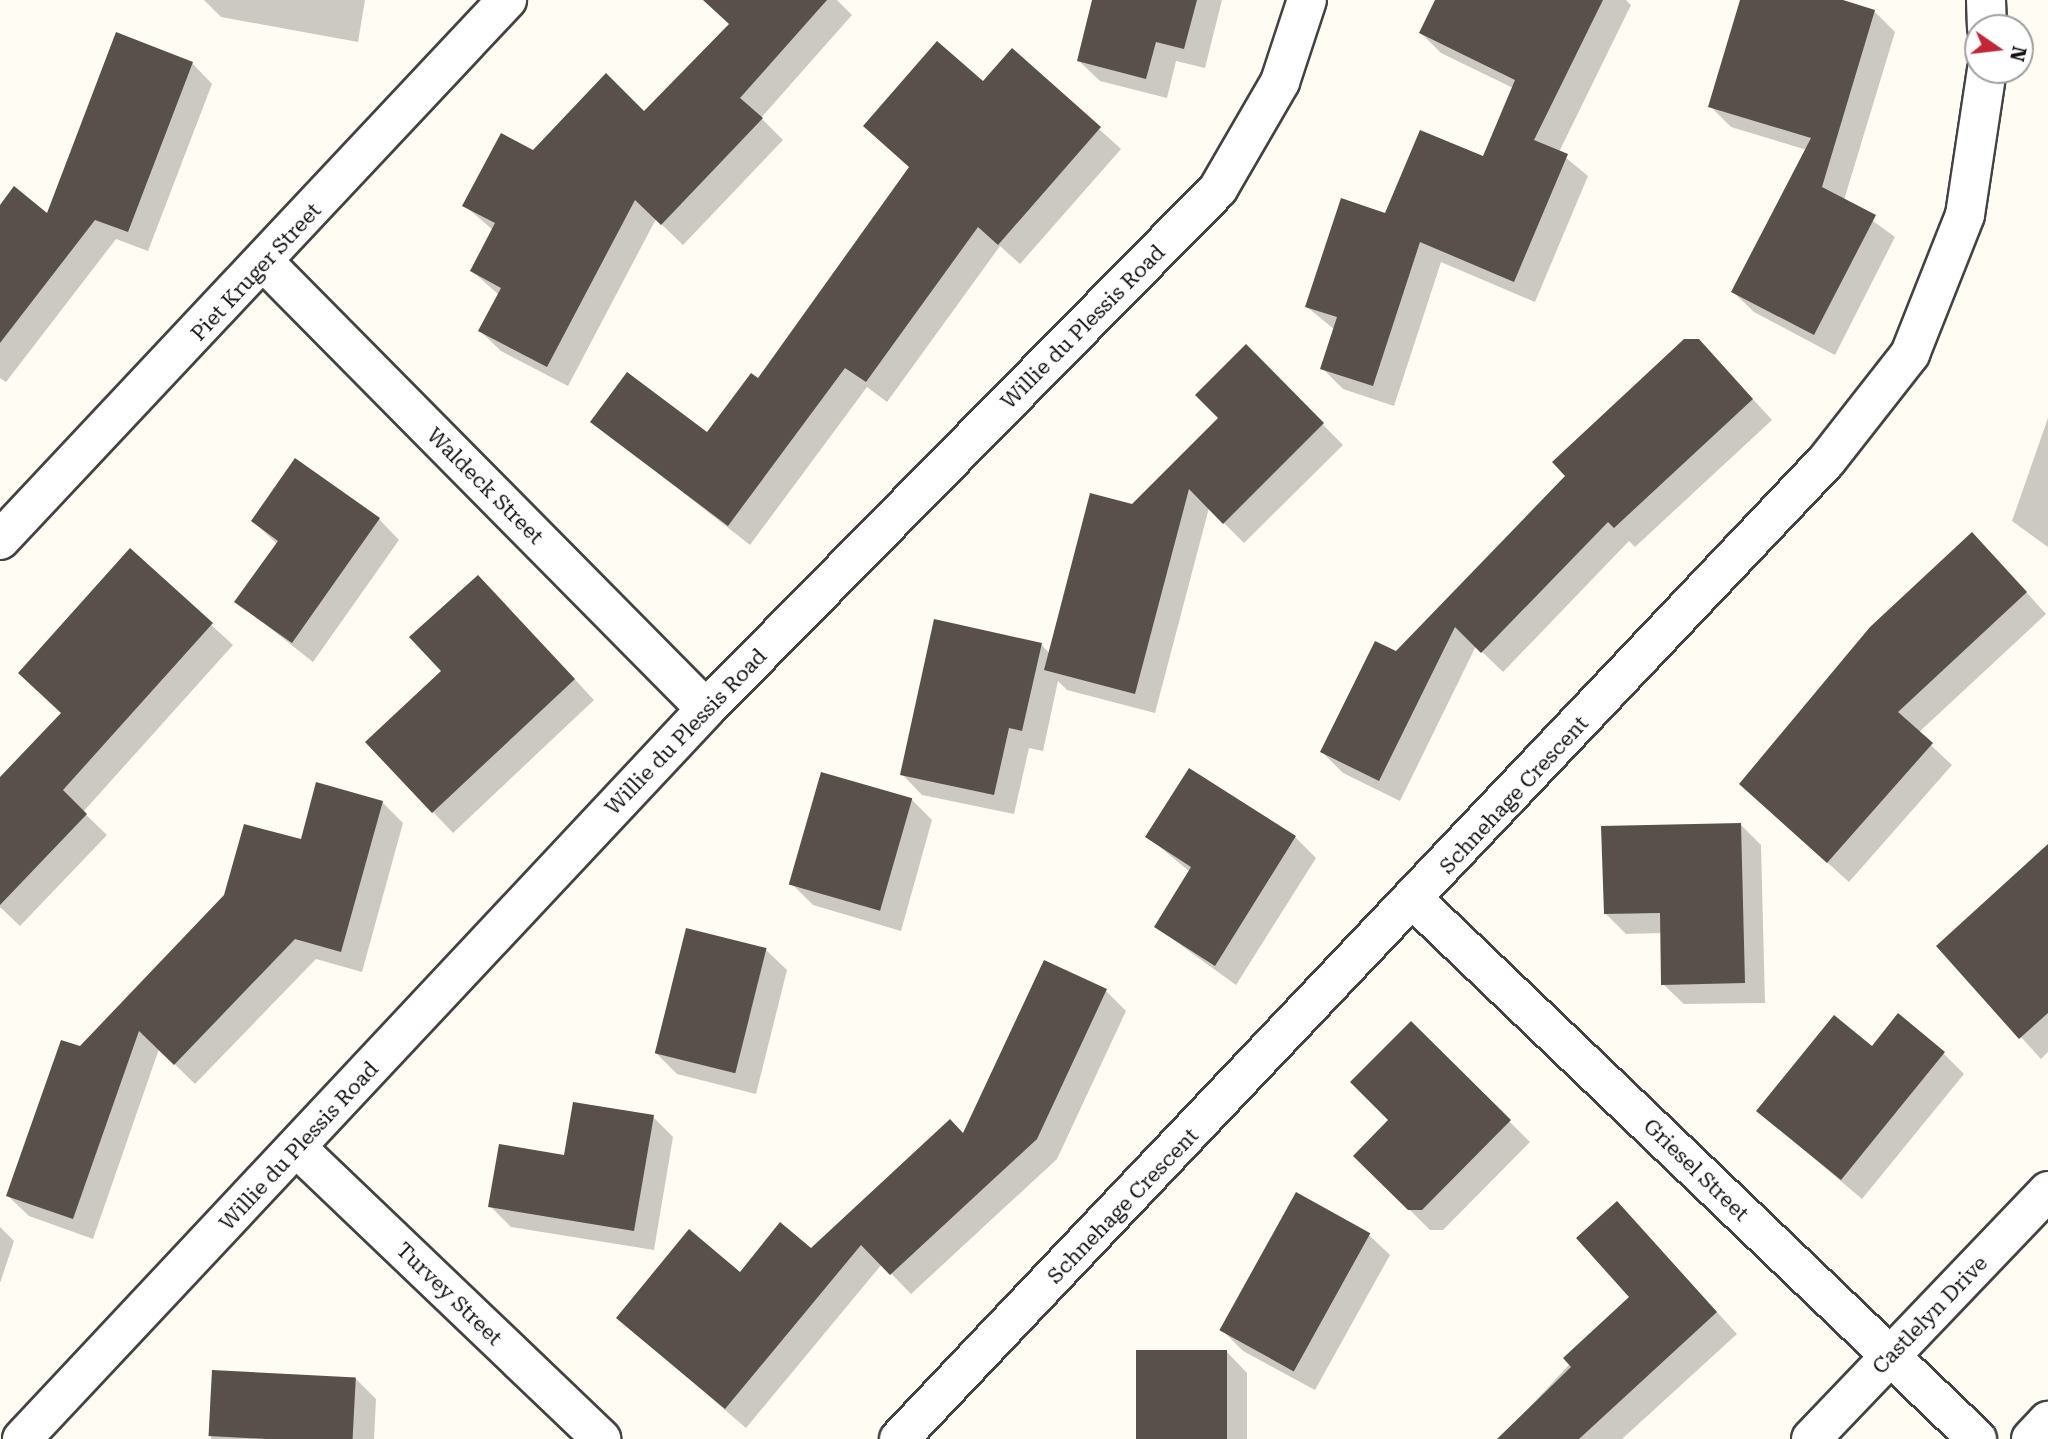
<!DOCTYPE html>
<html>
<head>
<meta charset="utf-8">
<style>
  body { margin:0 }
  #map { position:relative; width:2048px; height:1439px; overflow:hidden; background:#fffcf3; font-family:"Roboto Serif",serif }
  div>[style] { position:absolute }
  .shadow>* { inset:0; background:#0003 }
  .building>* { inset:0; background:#59504c; transform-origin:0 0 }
  .roads { filter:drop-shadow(2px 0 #434343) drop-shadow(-2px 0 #434343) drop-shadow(0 2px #434343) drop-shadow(0 -2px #434343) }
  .minor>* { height:38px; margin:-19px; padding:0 19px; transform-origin:19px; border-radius:19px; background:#fff }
  .tertiary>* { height:38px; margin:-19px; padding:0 19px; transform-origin:19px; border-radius:19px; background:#fff }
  span { translate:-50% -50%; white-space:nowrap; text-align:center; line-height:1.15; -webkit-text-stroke:7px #fff; paint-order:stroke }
  .street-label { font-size:21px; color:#101010 }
  .north { position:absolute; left:1964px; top:14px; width:70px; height:70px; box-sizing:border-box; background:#fff; border:2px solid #9f9f9f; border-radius:50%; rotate:104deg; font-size:19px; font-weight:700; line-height:28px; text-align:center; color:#101010 }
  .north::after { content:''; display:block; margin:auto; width:24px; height:32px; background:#c22636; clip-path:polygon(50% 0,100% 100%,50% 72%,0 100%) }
</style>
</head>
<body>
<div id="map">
  <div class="shadow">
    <div style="clip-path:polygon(204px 0,365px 0,358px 42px,221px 17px)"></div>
    <div style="clip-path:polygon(703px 0,837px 0,852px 15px,761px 118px,783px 140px,683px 245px,656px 219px,568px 386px,501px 351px,480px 331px,499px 295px,472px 271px,493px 230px,465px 206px,533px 152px,644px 114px,731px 25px)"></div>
    <div style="clip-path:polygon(1094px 0,1222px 0,1205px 68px,1176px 61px,1167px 98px,1100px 81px,1079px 61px)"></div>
    <div style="clip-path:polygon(1437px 0,1626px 0,1631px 5px,1559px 152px,1588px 176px,1535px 302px,1441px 262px,1394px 406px,1343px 389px,1322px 368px,1335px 330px,1307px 307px,1386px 215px,1484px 159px,1513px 88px,1441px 53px,1421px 33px)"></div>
    <div style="clip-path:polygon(1742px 0,1842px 0,1874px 11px,1895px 32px,1844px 200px,1895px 237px,1835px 355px,1754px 312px,1733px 292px,1807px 150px,1731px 127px,1710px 106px)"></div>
    <div style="clip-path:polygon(1012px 50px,1121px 149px,1020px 264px,1000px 246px,887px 402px,867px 387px,750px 545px,593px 422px,707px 435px,759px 381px)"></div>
    <div style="clip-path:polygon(192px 63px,212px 84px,148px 251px,116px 239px,6px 382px,0 378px,0 208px,48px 215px)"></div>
    <div style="clip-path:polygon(1246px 347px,1343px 445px,1244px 543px,1209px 508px,1155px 713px,1067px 690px,1058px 681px,1043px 751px,1029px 748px,1014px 814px,922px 795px,902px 774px,1041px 644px,1050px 654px,1132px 506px,1220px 418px)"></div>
    <div style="clip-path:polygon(1719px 362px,1772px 420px,1635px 547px,1629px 541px,1503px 672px,1476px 646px,1400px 801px,1343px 773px,1322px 752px)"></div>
    <div style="clip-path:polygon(2048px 418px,2048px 547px,2012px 521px)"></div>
    <div style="clip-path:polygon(379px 519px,399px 540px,313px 662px,237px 602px,277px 544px,253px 521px)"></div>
    <div style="clip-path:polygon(130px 550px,233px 645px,83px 812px,107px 835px,20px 926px,0 907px,0 780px,63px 714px)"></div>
    <div style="clip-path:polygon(1993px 555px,2046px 614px,1918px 733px,1952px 765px,1849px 882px,1762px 804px)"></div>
    <div style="clip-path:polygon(460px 591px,499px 598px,594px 700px,453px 833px,367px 742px,443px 671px,412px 637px)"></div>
    <div style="clip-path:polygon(911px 799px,932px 820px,901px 931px,813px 905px,792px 884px)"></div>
    <div style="clip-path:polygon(382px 802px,403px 823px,362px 972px,316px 959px,195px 1084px,159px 1049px,93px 1239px,29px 1216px,8px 1196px,80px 1048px,302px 841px)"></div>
    <div style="clip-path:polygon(1741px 825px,1761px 845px,1765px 1003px,1684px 1004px,1663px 984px,1662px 933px,1626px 934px,1605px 913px)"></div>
    <div style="clip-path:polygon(1148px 837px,1295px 837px,1316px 858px,1236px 985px,1156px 927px,1190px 872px)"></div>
    <div style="clip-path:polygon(2048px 866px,2048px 1052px,2041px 1059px,1938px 946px)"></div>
    <div style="clip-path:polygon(766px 950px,787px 970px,756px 1094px,677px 1074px,656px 1053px)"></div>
    <div style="clip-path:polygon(1106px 991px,1126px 1011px,1057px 1159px,911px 1294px,882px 1264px,746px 1428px,618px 1318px,811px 1250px,964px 1135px)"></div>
    <div style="clip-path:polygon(1411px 1024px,1530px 1142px,1443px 1230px,1430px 1230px,1356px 1156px,1391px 1120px)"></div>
    <div style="clip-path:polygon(1872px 1048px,1943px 1053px,1964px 1074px,1862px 1199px,1758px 1111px)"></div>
    <div style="clip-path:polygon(653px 1117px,673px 1137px,654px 1250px,511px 1227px,490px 1206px)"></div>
    <div style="clip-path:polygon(1297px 1194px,1369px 1235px,1390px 1255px,1315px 1390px,1243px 1351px,1222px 1330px)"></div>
    <div style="clip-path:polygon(1637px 1224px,1737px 1334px,1622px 1439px,1500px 1439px,1632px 1297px)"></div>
    <div style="clip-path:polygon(0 1227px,14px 1241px,0 1283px)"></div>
    <div style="clip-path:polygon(1227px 1352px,1247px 1373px,1247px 1439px,1136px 1439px)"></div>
    <div style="clip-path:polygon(214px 1372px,356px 1379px,376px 1399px,374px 1439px,211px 1439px)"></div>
  </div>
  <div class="building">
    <div style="clip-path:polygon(703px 0,827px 0,740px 98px,763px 118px,661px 225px,635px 200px,547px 367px,478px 331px,501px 288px,470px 271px,495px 223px,462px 206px,501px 133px,533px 150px,606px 73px,644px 111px,729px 24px)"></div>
    <div style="clip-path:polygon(1092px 0,1197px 0,1184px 49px,1156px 42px,1146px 79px,1077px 61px)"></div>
    <div style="clip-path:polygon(1435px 0,1603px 0,1534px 140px,1568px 154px,1514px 282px,1420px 242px,1373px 386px,1320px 369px,1337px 317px,1305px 307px,1341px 198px,1385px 213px,1420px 130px,1483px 156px,1515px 80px,1419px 33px)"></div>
    <div style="clip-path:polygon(1740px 0,1843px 0,1875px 10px,1822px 187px,1876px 215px,1814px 335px,1731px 292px,1811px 138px,1708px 107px)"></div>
    <div style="clip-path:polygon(116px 32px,193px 62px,128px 232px,95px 220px,0 343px,0 205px,14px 186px,47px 213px)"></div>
    <div style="clip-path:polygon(937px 41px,983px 81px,1012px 48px,1101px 127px,998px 245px,978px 227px,866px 382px,845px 368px,728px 526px,590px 422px,627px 372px,707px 432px,751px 373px,758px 378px,909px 167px,863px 126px)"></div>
    <div style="clip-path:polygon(1684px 339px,1699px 339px,1753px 399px,1614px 528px,1608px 522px,1481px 653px,1455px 627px,1379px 781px,1320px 752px,1375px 641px,1396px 651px,1565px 476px,1552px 462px)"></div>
    <div style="clip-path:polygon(1246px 344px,1324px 423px,1223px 524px,1189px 489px,1135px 694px,1044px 670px,1090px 493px,1132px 504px,1218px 418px,1195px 395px)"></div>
    <div style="clip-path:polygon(295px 458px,380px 518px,292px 643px,234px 602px,278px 541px,251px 521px)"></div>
    <div style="clip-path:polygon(1972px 532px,2027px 592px,1898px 712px,1933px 743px,1827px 863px,1739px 784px,1870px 627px)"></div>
    <div style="clip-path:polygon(130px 548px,213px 623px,63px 790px,87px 814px,0 905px,0 777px,61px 713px,18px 673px)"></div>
    <div style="clip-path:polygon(478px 575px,575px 679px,432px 813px,365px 742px,441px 671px,409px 637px)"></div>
    <div style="clip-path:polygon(934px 619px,1042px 643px,1022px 731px,1009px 728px,994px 795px,900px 775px)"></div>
    <div style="clip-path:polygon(1189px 768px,1296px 836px,1215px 966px,1154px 927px,1191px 867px,1145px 837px)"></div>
    <div style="left:821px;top:772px;width:95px;height:117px;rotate:16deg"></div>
    <div style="clip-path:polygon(316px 782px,383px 801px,341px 952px,295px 939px,174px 1065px,139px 1031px,73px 1219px,6px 1196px,61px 1040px,80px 1046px,224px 895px,244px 824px,301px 839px)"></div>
    <div style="clip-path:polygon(1741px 823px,1745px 983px,1661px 985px,1660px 913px,1604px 914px,1601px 826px)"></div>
    <div style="clip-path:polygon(2048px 844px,2048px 1013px,2019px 1039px,1936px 946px)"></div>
    <div style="left:686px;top:928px;width:83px;height:129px;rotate:14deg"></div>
    <div style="clip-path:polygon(1044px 960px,1107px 989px,1037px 1139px,890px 1275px,861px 1245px,725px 1409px,616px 1318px,689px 1229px,740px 1272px,780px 1222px,811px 1248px,950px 1119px,963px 1133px)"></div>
    <div style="clip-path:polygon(1898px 1013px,1945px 1052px,1841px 1180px,1756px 1111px,1834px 1015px,1872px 1046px)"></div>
    <div style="clip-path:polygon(1411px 1021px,1511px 1120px,1422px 1210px,1408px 1210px,1353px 1156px,1388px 1120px,1350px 1082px)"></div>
    <div style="clip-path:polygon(573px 1102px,654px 1115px,634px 1231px,488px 1207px,499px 1144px,564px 1155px)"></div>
    <div style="left:1296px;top:1192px;width:85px;height:158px;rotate:29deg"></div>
    <div style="clip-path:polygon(1617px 1201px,1717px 1312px,1579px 1439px,1497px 1439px,1571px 1367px,1563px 1358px,1629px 1297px,1576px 1238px)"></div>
    <div style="left:1136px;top:1350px;width:91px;height:89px"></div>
    <div style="left:212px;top:1370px;width:144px;height:66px;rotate:3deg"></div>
  </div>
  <div class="roads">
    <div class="minor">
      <div style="left:1986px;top:0;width:28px;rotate:88deg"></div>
      <div style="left:265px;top:263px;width:627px;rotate:45.32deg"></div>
      <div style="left:0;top:540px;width:741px;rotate:-46.81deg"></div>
      <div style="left:1415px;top:901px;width:778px;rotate:43.75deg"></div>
      <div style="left:297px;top:1148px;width:421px;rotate:43.7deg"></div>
      <div style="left:22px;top:1439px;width:1000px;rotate:-46.86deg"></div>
      <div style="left:706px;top:709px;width:730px;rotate:-45.44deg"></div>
      <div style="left:1218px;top:189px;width:124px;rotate:-59.9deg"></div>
      <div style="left:1280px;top:82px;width:86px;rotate:-71.8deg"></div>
      <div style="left:899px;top:1439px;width:1349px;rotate:-46.53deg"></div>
      <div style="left:1827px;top:460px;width:135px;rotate:-51.9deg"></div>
      <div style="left:1910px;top:354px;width:149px;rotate:-68.4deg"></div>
      <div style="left:1965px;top:215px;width:147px;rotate:-81.4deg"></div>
    </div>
    <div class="tertiary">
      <div style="left:1811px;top:1439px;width:343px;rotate:-46.3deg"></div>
      <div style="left:2031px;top:1439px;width:25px;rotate:-47deg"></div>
    </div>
  </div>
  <div class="street-label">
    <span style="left:256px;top:272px;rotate:-47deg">Piet Kruger Street</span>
    <span style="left:1083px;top:327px;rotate:-45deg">Willie du Plessis Road</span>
    <span style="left:485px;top:486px;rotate:45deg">Waldeck Street</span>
    <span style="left:686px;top:732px;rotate:-46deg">Willie du Plessis Road</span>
    <span style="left:1514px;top:795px;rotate:-47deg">Schnehage Crescent</span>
    <span style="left:299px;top:1146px;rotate:-47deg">Willie du Plessis Road</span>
    <span style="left:1696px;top:1170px;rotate:44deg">Griesel Street</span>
    <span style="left:1123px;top:1206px;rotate:-46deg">Schnehage Crescent</span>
    <span style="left:449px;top:1294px;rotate:44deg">Turvey Street</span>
    <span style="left:1930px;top:1315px;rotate:-46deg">Castlelyn Drive</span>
  </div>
  <div class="north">N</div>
</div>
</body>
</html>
